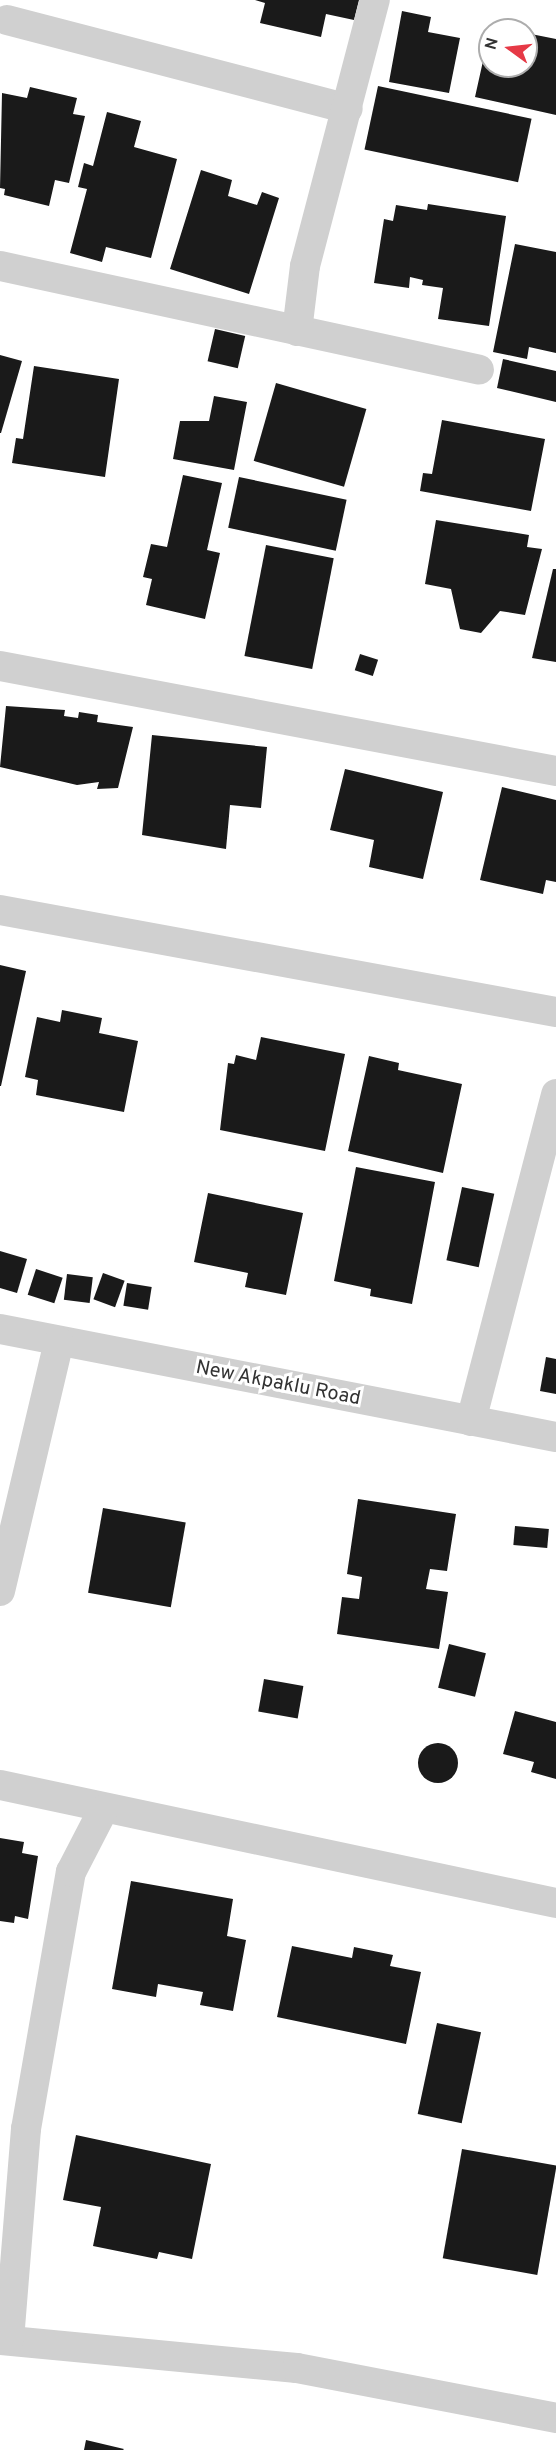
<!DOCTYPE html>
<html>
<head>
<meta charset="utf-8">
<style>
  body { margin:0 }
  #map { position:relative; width:556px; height:2450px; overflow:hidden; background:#fff; font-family:Overpass,sans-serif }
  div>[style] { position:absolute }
  .building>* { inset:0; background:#1a1a1a; transform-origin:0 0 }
  .round { border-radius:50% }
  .street>* { height:30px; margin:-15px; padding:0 15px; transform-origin:15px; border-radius:15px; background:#d0d0d0 }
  span { translate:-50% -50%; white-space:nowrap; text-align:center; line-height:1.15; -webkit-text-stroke:6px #fff; paint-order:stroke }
  .street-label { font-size:20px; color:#333 }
  .north { position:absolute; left:478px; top:18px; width:60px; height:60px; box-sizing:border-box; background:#fff; border:2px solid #adadad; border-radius:50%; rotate:285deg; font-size:16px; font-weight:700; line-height:24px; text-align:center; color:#333 }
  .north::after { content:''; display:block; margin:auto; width:21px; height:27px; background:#e63946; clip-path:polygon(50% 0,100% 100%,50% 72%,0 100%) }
</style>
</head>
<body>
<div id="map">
  <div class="building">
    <div style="clip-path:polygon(255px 0,359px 0,354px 20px,326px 14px,321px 37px,260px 23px,265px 3px)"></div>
    <div style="clip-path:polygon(402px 11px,431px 17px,428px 32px,460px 38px,449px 93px,389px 82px)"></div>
    <div style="clip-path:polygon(491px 25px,510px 29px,510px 30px,490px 30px)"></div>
    <div style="clip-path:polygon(526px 33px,556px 39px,556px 115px,475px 97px,489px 34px,490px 66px,526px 66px)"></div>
    <div style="left:378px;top:86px;width:157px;height:65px;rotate:12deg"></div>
    <div style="clip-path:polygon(30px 87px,77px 98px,73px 114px,85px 116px,69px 183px,55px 180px,49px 206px,4px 195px,5px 189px,0 188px,2px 93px,27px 98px)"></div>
    <div style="clip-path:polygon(107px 112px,141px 121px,134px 147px,177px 159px,151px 258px,106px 247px,102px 262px,70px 253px,87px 189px,78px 187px,84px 163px,93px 166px)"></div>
    <div style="clip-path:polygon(201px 170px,232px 180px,228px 196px,257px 205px,262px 192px,279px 198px,249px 294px,170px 269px)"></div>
    <div style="clip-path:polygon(428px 204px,506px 216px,489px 326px,438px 319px,443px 288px,422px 285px,423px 280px,410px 277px,409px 288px,374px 283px,384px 219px,393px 221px,396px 205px,427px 210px)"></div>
    <div style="clip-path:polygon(515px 244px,556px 252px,556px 353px,529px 347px,527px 359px,493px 352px)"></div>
    <div style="left:215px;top:329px;width:31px;height:33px;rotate:13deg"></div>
    <div style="clip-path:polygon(0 355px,22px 361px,1px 433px,0 433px)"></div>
    <div style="clip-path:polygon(503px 359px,556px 371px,556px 402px,497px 388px)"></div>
    <div style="clip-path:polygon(34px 366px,119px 379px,105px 477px,12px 463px,16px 438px,23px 439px)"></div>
    <div style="left:276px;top:383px;width:94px;height:81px;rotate:16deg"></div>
    <div style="clip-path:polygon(214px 396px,247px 402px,234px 470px,173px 459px,180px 421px,209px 421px)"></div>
    <div style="clip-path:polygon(442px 420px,545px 439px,531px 511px,420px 491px,423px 473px,432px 474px)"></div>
    <div style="clip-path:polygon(183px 475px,222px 483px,207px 550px,220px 553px,205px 619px,146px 605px,152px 579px,143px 577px,151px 544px,167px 547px)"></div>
    <div style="left:239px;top:477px;width:110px;height:52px;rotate:12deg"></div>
    <div style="clip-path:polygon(436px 520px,529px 535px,527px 547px,542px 549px,525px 615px,500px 611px,481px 633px,460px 629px,451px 589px,425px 584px)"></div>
    <div style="left:266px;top:545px;width:69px;height:113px;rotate:11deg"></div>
    <div style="clip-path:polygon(553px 569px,556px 569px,556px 662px,532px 658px)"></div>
    <div style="left:360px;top:654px;width:19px;height:17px;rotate:18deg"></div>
    <div style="clip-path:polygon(6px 706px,65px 710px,64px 716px,78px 718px,79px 712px,98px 715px,97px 722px,133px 727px,118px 788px,97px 789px,99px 782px,77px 785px,0 767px)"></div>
    <div style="clip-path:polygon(152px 735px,267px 747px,261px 808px,230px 805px,226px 849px,142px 835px)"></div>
    <div style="clip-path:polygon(345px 769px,443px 792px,423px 879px,369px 867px,374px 840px,330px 830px)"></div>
    <div style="clip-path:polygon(502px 787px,556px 800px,556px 882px,546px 880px,543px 894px,480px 880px)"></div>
    <div style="clip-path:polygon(0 965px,26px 971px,1px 1086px,0 1086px)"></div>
    <div style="clip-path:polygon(62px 1010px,102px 1018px,99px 1033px,138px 1041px,124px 1112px,36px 1095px,38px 1080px,25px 1077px,37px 1017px,60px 1022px)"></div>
    <div style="clip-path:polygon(261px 1037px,345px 1054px,325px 1151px,220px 1130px,228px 1063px,234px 1064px,236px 1055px,256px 1060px)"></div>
    <div style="clip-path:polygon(369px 1056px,399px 1063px,398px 1070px,462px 1084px,443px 1173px,348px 1151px)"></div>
    <div style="clip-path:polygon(356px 1167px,435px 1182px,412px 1304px,370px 1296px,371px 1289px,334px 1281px)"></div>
    <div style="left:462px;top:1187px;width:33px;height:75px;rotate:12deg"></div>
    <div style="clip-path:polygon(208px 1193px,303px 1213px,286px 1295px,245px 1287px,248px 1273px,194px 1262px)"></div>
    <div style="clip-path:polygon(0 1251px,27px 1259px,17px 1293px,0 1288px)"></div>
    <div style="left:36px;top:1269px;width:28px;height:27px;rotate:18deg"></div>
    <div style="left:103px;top:1273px;width:23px;height:28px;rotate:20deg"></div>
    <div style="left:67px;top:1274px;width:26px;height:26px;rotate:7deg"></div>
    <div style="left:127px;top:1283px;width:25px;height:23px;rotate:9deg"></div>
    <div style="clip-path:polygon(546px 1357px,556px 1359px,556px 1394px,540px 1391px)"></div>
    <div style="clip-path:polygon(358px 1499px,456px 1514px,447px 1571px,430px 1569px,426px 1589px,448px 1592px,439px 1649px,337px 1634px,342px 1597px,359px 1599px,362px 1577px,347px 1574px)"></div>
    <div style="left:103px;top:1508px;width:84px;height:86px;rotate:10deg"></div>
    <div style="left:515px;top:1526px;width:34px;height:19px;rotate:5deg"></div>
    <div style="left:449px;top:1644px;width:38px;height:45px;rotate:14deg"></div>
    <div style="left:264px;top:1679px;width:40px;height:33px;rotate:10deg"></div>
    <div style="clip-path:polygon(515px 1711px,556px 1722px,556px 1779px,531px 1772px,534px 1762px,503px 1754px)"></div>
    <div class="round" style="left:418px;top:1743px;width:40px;height:40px"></div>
    <div style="clip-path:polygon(0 1838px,24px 1842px,22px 1853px,38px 1856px,28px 1919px,15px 1916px,14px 1923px,0 1921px)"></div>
    <div style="clip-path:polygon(131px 1881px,233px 1899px,227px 1936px,246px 1940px,233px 2011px,200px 2005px,203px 1992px,158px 1984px,156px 1997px,112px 1989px)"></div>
    <div style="clip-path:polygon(292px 1946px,352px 1958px,354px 1947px,393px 1955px,390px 1966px,421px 1972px,406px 2044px,277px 2017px)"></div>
    <div style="left:437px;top:2023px;width:45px;height:93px;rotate:12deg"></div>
    <div style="clip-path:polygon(76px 2135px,211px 2164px,192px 2259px,159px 2252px,157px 2259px,93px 2246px,101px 2207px,63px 2200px)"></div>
    <div style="left:462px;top:2149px;width:96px;height:111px;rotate:10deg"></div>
    <div style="clip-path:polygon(86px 2440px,124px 2449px,123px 2450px,84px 2450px)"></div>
  </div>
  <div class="street">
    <div style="left:7px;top:20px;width:352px;rotate:14.6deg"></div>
    <div style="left:0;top:266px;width:490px;rotate:12.2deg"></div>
    <div style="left:297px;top:331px;width:65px;rotate:-83deg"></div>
    <div style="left:305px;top:266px;width:275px;rotate:-75.3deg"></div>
    <div style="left:0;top:666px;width:566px;rotate:10.69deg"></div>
    <div style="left:0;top:910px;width:565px;rotate:10.4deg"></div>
    <div style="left:0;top:1329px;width:566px;rotate:10.99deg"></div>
    <div style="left:471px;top:1421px;width:338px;rotate:-75.4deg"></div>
    <div style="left:0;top:1591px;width:256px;rotate:-76.7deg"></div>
    <div style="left:0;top:1785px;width:568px;rotate:11.98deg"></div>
    <div style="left:0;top:2340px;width:298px;rotate:5.4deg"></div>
    <div style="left:297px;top:2368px;width:264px;rotate:10.9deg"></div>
    <div style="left:9px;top:2340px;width:212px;rotate:-85.4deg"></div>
    <div style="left:26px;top:2129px;width:261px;rotate:-80.1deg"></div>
    <div style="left:71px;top:1872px;width:70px;rotate:-62.7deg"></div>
  </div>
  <div class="street-label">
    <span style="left:278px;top:1384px;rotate:11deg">New Akpaklu Road</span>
  </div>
  <div class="north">N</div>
</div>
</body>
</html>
